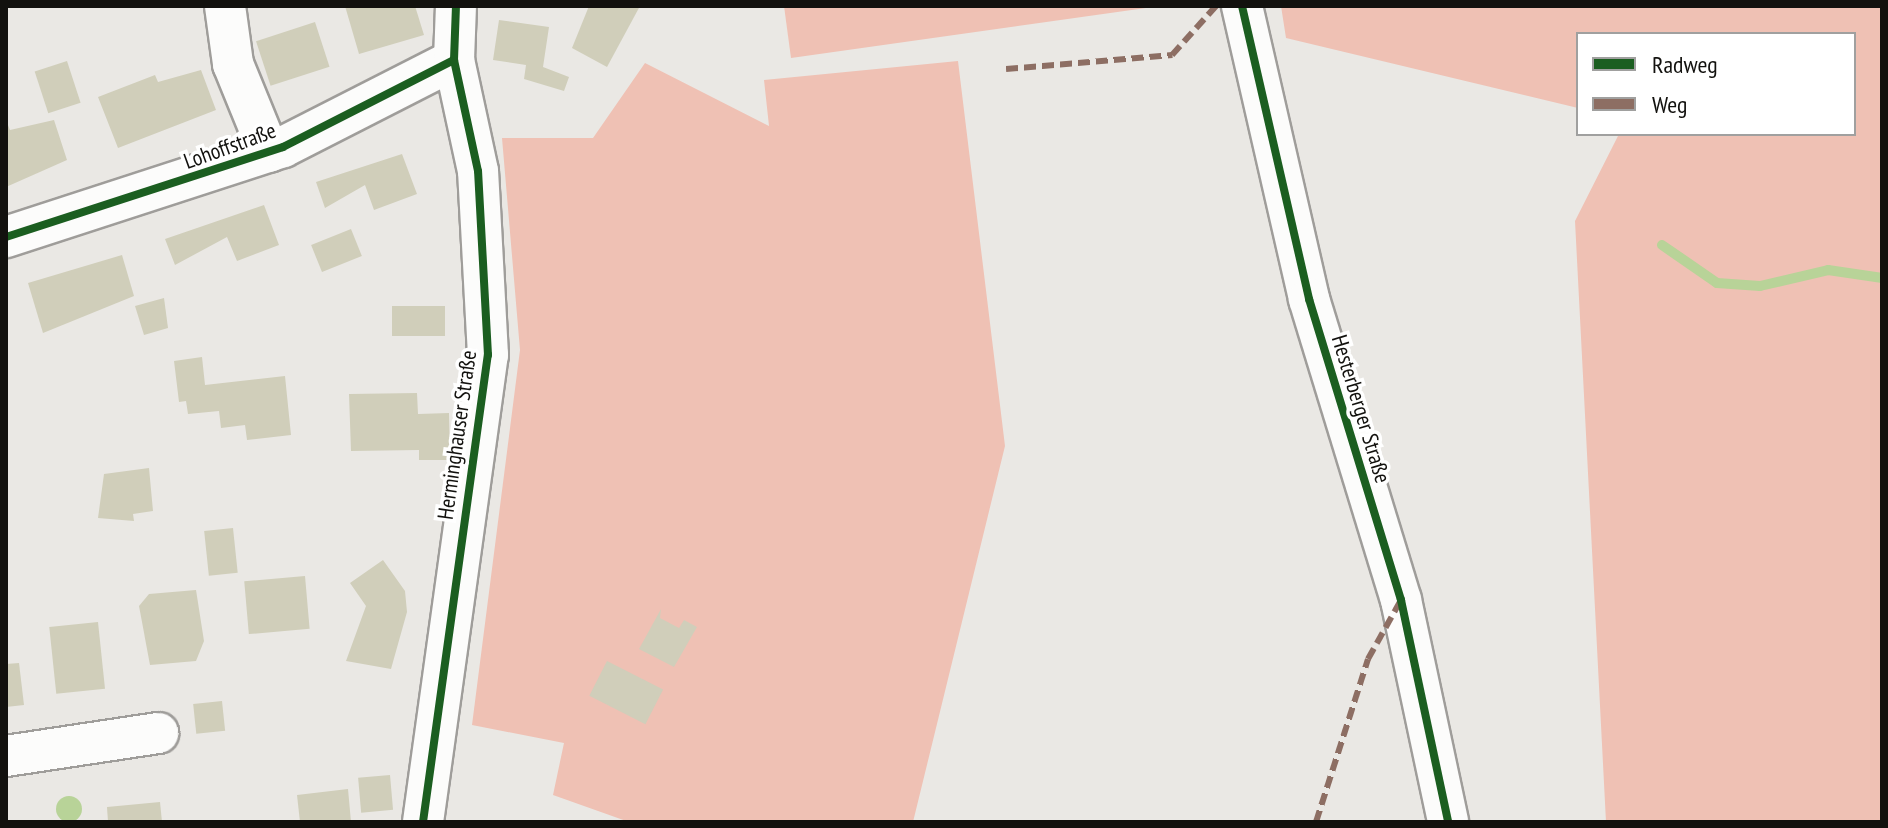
<!DOCTYPE html>
<html>
<head>
<meta charset="utf-8">
<style>
  body { margin:0 }
  #map { position:relative; width:1888px; height:828px; overflow:hidden; background:#eae8e4; font-family:"PT Sans Narrow",sans-serif }
  div>[style] { position:absolute }
  .green>* { inset:0; background:#efc1b4 }
  .water>* { inset:0; background:#b8d398 }
  .round { border-radius:50% }
  .stream>* { height:10px; margin:-5px; padding:0 5px; transform-origin:5px; border-radius:5px; background:#b8d398 }
  .building>* { inset:0; background:#d0ceba; transform-origin:0 0 }
  .roads { filter:drop-shadow(2px 0 #9f9d9a) drop-shadow(-2px 0 #9f9d9a) drop-shadow(0 2px #9f9d9a) drop-shadow(0 -2px #9f9d9a) }
  .minor>* { height:40px; margin:-20px; padding:0 20px; transform-origin:20px; border-radius:20px; background:#fcfcfb }
  .quiet>* { height:6px; margin-top:-3px; transform-origin:0; background:repeating-linear-gradient(90deg,#8d6e63 0 12px,transparent 0 18px) }
  .cycleway>* { height:8px; margin:-4px; padding:0 4px; transform-origin:4px; border-radius:4px; background:#1b5e20 }
  span { translate:-50% -50%; white-space:nowrap; text-align:center; line-height:1.15; -webkit-text-stroke:7px #fff; paint-order:stroke }
  .street-label { font-size:22px; color:#12110e }
  .frame { position:absolute; inset:0; border:8px solid #12110e; pointer-events:none }
  .legend { position:absolute; left:1576px; top:32px; width:280px; height:104px; box-sizing:border-box; background:#fff; border:2px solid #a0a09f; margin:0; padding:10px 14px; list-style:none; font-size:24px; color:#12110e }
  .legend li { display:flex; align-items:center; gap:16px; height:40px }
  .legend b { width:40px; border:2px solid #a0a09f }
</style>
</head>
<body>
<div id="map">
  <div class="green">
    <div style="clip-path:polygon(784px 6px,1160px 6px,791px 58px)"></div>
    <div style="clip-path:polygon(1281px 6px,1882px 6px,1882px 822px,1606px 822px,1575px 221px,1619px 134px,1854px 134px,1854px 34px,1578px 34px,1578px 108px,1286px 38px)"></div>
    <div style="clip-path:polygon(958px 61px,1005px 446px,913px 822px,629px 822px,553px 795px,564px 743px,472px 725px,520px 350px,502px 138px,593px 138px,645px 63px,769px 126px,764px 80px)"></div>
  </div>
  <div class="water">
    <div class="round" style="left:56px;top:796px;width:26px;height:26px"></div>
  </div>
  <div class="stream">
    <div style="left:1662px;top:245px;width:67px;rotate:34.6deg"></div>
    <div style="left:1717px;top:283px;width:43px;rotate:4deg"></div>
    <div style="left:1760px;top:286px;width:70px;rotate:-13.2deg"></div>
    <div style="left:1828px;top:270px;width:55px;rotate:8.4deg"></div>
  </div>
  <div class="building">
    <div style="clip-path:polygon(345px 6px,415px 6px,424px 35px,359px 54px)"></div>
    <div style="clip-path:polygon(589px 6px,640px 6px,607px 67px,572px 48px)"></div>
    <div style="clip-path:polygon(499px 20px,549px 27px,543px 67px,569px 77px,564px 91px,524px 79px,526px 65px,493px 60px)"></div>
    <div style="left:315px;top:22px;width:47px;height:62px;rotate:72deg"></div>
    <div style="left:67px;top:61px;width:44px;height:34px;rotate:72deg"></div>
    <div style="clip-path:polygon(201px 70px,216px 110px,118px 148px,98px 97px,155px 75px,158px 82px)"></div>
    <div style="clip-path:polygon(6px 120px,10px 130px,54px 120px,67px 160px,6px 187px)"></div>
    <div style="clip-path:polygon(402px 154px,417px 194px,374px 210px,365px 185px,325px 208px,316px 182px)"></div>
    <div style="clip-path:polygon(264px 205px,279px 245px,237px 261px,227px 237px,175px 265px,165px 239px)"></div>
    <div style="left:351px;top:229px;width:29px;height:43px;rotate:68deg"></div>
    <div style="clip-path:polygon(122px 255px,134px 296px,43px 333px,28px 283px)"></div>
    <div style="clip-path:polygon(164px 298px,168px 328px,144px 335px,135px 306px)"></div>
    <div style="left:392px;top:306px;width:53px;height:30px"></div>
    <div style="clip-path:polygon(202px 357px,205px 385px,285px 376px,291px 435px,247px 440px,245px 425px,221px 428px,219px 411px,188px 414px,186px 401px,179px 402px,174px 361px)"></div>
    <div style="clip-path:polygon(417px 393px,418px 414px,449px 413px,450px 460px,419px 460px,419px 450px,351px 451px,349px 394px)"></div>
    <div style="clip-path:polygon(149px 468px,153px 511px,133px 514px,134px 521px,98px 518px,104px 474px)"></div>
    <div style="left:233px;top:528px;width:45px;height:29px;rotate:84deg"></div>
    <div style="clip-path:polygon(383px 560px,405px 591px,407px 612px,391px 669px,346px 661px,366px 606px,350px 583px)"></div>
    <div style="left:305px;top:576px;width:53px;height:61px;rotate:85deg"></div>
    <div style="clip-path:polygon(196px 590px,204px 641px,196px 661px,150px 665px,139px 606px,149px 594px)"></div>
    <div style="clip-path:polygon(661px 609px,660px 618px,679px 628px,684px 620px,697px 627px,674px 667px,639px 649px)"></div>
    <div style="left:98px;top:622px;width:67px;height:49px;rotate:84deg"></div>
    <div style="left:607px;top:661px;width:63px;height:39px;rotate:27deg"></div>
    <div style="clip-path:polygon(19px 663px,24px 705px,6px 707px,6px 664px)"></div>
    <div style="left:222px;top:701px;width:30px;height:29px;rotate:84deg"></div>
    <div style="left:390px;top:775px;width:35px;height:32px;rotate:85deg"></div>
    <div style="clip-path:polygon(348px 789px,351px 822px,300px 822px,297px 795px)"></div>
    <div style="clip-path:polygon(160px 802px,162px 822px,108px 822px,107px 807px)"></div>
  </div>
  <div class="roads">
    <div class="minor">
      <div style="left:225px;top:6px;width:59px;rotate:82.1deg"></div>
      <div style="left:233px;top:64px;width:95px;rotate:67.8deg"></div>
      <div style="left:1242px;top:6px;width:301px;rotate:77.1deg"></div>
      <div style="left:1309px;top:299px;width:315px;rotate:73deg"></div>
      <div style="left:1401px;top:600px;width:227px;rotate:78deg"></div>
      <div style="left:6px;top:237px;width:291px;rotate:-18deg"></div>
      <div style="left:283px;top:147px;width:192px;rotate:-27deg"></div>
      <div style="left:6px;top:756px;width:154px;rotate:-8.6deg"></div>
      <div style="left:423px;top:822px;width:472px;rotate:-82.1deg"></div>
      <div style="left:488px;top:355px;width:184px;rotate:-93.1deg"></div>
      <div style="left:478px;top:171px;width:114px;rotate:-102.2deg"></div>
      <div style="left:454px;top:60px;width:54px;rotate:-87.9deg"></div>
    </div>
  </div>
  <div class="quiet">
    <div style="left:1006px;top:69px;width:167px;rotate:-4.8deg"></div>
    <div style="left:1172px;top:55px;width:66px;rotate:-48.1deg"></div>
    <div style="left:1316px;top:822px;width:171px;rotate:-72.3deg"></div>
    <div style="left:1368px;top:659px;width:68px;rotate:-60.8deg"></div>
  </div>
  <div class="cycleway">
    <div style="left:1242px;top:6px;width:301px;rotate:77.1deg"></div>
    <div style="left:1309px;top:299px;width:315px;rotate:73deg"></div>
    <div style="left:1401px;top:600px;width:227px;rotate:78deg"></div>
    <div style="left:6px;top:237px;width:291px;rotate:-18deg"></div>
    <div style="left:283px;top:147px;width:192px;rotate:-27deg"></div>
    <div style="left:423px;top:822px;width:472px;rotate:-82.1deg"></div>
    <div style="left:488px;top:355px;width:184px;rotate:-93.1deg"></div>
    <div style="left:478px;top:171px;width:114px;rotate:-102.2deg"></div>
    <div style="left:454px;top:60px;width:54px;rotate:-87.9deg"></div>
  </div>
  <div class="street-label">
    <span style="left:230px;top:146px;rotate:-20deg">Lohoffstraße</span>
    <span style="left:1361px;top:409px;rotate:73deg">Hesterberger Straße</span>
    <span style="left:457px;top:435px;rotate:-82deg">Herminghauser Straße</span>
  </div>
  <div class="frame"></div>
  <ul class="legend">
  <li><b style="height:10px;background:#1b5e20"></b>Radweg</li>
  <li><b style="height:10px;background:#8d6e63"></b>Weg</li>
  </ul>
</div>
</body>
</html>
